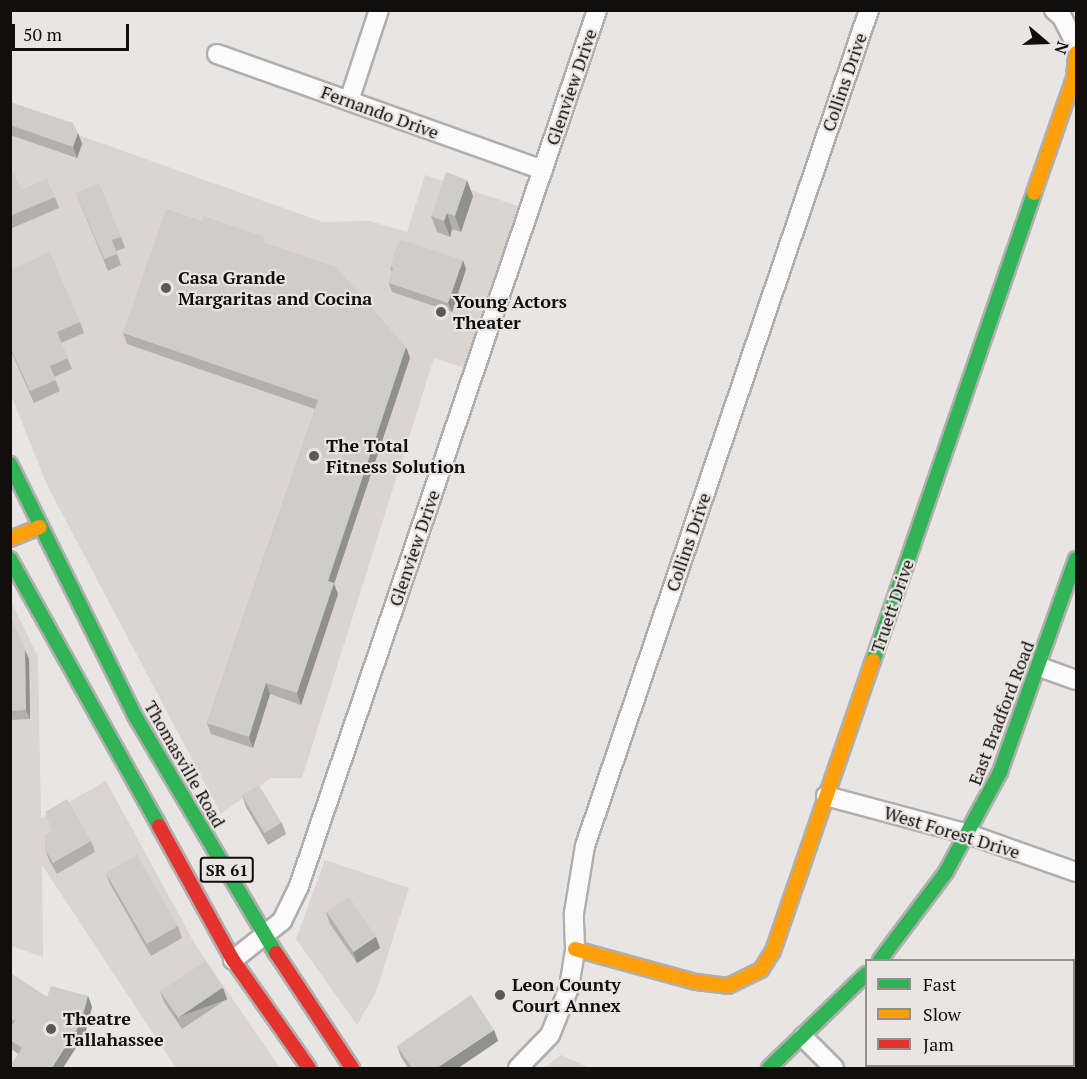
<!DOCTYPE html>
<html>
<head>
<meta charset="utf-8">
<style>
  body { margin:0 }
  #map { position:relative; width:1087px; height:1079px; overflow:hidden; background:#e8e6e4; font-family:"PT Serif",serif }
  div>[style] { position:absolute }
  .built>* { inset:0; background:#dbd4d1 }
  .roads { filter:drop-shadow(2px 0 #b0afae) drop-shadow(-2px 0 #b0afae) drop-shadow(0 2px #b0afae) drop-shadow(0 -2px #b0afae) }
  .street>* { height:18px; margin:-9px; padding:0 9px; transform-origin:9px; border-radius:9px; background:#fcfbfb }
  .fast>* { height:14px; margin:-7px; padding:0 7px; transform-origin:7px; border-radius:7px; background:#30b455 }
  .slow>* { height:14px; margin:-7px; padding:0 7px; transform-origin:7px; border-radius:7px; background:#ff9f0a }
  .jam>* { height:14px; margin:-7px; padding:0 7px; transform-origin:7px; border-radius:7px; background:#e5322d }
  .wall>* { inset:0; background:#b1b0af }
  .shaded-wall>* { inset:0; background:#90908f; transform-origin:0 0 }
  .building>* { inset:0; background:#cecdcc; transform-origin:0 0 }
  .dots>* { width:16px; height:16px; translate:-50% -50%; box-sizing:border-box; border:3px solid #e9e5e3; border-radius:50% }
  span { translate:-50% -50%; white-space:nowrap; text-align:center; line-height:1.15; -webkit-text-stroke:4.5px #e9e5e3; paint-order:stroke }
  .shield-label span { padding:2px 4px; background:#e9e5e3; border:2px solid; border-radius:4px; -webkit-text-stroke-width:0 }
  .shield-label { font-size:16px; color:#100f0e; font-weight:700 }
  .street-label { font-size:18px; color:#100f0e }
  .poi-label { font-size:18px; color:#100f0e; font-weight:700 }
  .left { translate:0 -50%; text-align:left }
  .frame { position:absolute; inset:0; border:12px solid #100f0e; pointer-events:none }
  .legend { position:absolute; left:865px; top:959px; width:210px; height:108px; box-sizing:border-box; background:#e9e5e3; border:2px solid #928f8e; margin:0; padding:8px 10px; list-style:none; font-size:18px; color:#100f0e }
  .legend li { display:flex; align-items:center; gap:12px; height:30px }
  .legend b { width:30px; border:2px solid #928f8e }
  .north { position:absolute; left:1015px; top:12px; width:60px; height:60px; -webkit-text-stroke:4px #e9e5e3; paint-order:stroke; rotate:109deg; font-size:16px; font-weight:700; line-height:24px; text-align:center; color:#100f0e }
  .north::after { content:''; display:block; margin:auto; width:21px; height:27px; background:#100f0e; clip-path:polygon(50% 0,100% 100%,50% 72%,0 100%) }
  .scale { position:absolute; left:12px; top:24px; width:117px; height:27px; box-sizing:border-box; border:3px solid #100f0e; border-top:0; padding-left:8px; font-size:18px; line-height:21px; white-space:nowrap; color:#100f0e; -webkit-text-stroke:4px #e9e5e3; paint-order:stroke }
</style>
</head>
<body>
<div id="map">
  <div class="built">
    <div style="clip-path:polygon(11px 111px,323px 222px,370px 221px,407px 232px,425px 175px,522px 207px,468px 369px,434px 358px,302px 778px,271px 778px,221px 814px,47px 485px,11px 395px)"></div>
    <div style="clip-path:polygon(10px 599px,38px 657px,41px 818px,106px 781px,195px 944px,280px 1068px,176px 1068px,42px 865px,43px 957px,11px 946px)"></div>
    <div style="clip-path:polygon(325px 860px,409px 888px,376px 992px,357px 1025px,296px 939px)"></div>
    <div style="clip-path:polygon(561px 1055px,590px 1068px,544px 1068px)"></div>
  </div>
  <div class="roads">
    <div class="street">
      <div style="left:1054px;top:10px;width:11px;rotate:41deg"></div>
      <div style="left:1062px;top:17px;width:31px;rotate:63deg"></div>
      <div style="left:217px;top:54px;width:346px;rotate:19.6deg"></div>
      <div style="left:349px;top:101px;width:96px;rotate:-71.8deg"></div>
      <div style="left:1040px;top:667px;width:38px;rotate:20deg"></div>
      <div style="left:826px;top:796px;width:147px;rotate:15deg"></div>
      <div style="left:968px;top:834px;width:114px;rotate:19.4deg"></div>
      <div style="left:233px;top:960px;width:63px;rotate:-38.5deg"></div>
      <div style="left:282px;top:921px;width:39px;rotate:-64deg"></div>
      <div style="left:299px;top:886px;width:925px;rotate:-71.21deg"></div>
      <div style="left:803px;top:1037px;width:44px;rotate:45deg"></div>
      <div style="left:518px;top:1068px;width:46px;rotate:-45.9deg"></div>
      <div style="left:550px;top:1035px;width:51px;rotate:-68deg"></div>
      <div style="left:569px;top:988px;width:39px;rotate:-81deg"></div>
      <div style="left:575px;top:949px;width:36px;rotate:-92deg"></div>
      <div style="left:574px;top:913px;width:68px;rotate:-80.7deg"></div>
      <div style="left:585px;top:846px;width:883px;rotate:-71.24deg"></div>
    </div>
    <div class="fast">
      <div style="left:10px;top:464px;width:281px;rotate:63.6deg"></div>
      <div style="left:135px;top:716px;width:276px;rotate:59.3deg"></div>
      <div style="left:10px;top:559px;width:306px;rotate:60.8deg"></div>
      <div style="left:873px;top:661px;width:495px;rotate:-71deg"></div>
      <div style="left:880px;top:960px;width:110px;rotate:-53.1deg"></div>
      <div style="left:946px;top:872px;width:114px;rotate:-61.6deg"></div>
      <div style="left:1000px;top:772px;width:226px;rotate:-70.4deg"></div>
      <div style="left:769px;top:1068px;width:135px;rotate:-44.1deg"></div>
    </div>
    <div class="slow">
      <div style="left:1034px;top:193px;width:122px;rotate:-70.8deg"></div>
      <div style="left:1074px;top:78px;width:25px;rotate:-85deg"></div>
      <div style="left:10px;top:539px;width:32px;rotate:-22deg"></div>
      <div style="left:575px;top:949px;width:125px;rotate:15.3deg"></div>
      <div style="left:696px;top:982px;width:32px;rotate:7deg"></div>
      <div style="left:728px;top:986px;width:37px;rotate:-26deg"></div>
      <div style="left:761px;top:970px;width:22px;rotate:-58deg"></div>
      <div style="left:773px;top:951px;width:307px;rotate:-71deg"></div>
    </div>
    <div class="jam">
      <div style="left:159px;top:826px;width:153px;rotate:61.1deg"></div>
      <div style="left:233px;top:960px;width:132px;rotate:54.9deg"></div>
      <div style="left:276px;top:953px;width:138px;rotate:56.5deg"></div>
    </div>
  </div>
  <div class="wall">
    <div style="clip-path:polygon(10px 102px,78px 133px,82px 144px,77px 158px,10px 135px)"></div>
    <div style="clip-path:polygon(10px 175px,21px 190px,55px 197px,59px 208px,10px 229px)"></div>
    <div style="clip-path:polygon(76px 193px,121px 237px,125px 248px,116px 251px,121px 265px,108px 271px)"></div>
    <div style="clip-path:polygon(473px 196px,461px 232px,452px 229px,450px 237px,437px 232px,431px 216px)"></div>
    <div style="clip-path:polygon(267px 244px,406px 347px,410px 358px,334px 584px,338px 594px,301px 705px,270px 694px,253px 748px,211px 734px,207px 723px,315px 409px,127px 344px,123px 333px)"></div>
    <div style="clip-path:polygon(390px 267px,466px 269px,452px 312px,392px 292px,389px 283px,392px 272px)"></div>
    <div style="clip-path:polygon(10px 270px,80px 322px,84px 333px,61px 343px,72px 369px,54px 377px,60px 391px,34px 403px,10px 349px)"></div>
    <div style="clip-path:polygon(10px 622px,29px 659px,30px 719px,10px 720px)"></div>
    <div style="clip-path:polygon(242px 795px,282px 823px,286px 834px,268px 845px,246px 807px)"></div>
    <div style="clip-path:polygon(52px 831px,91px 841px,95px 852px,57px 874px,49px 860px,45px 849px)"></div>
    <div style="clip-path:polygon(106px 873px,178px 926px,182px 938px,151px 956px,110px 884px)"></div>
    <div style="clip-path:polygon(326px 912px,376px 937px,380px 948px,357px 963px,330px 924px)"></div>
    <div style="clip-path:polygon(10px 977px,47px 997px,88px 996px,92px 1007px,85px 1034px,18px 1054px,10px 1048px,10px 1028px,11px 1027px,10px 1026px)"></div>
    <div style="clip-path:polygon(223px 988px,227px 999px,182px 1029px,164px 1002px,160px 991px)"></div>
    <div style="clip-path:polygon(494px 1030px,498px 1041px,458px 1068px,408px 1068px,401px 1057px,397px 1046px)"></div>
  </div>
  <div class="shaded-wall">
    <div style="clip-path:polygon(78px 133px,82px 144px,77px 158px,73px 147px)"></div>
    <div style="clip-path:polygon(467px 180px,473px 196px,461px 232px,455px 216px)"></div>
    <div style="clip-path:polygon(447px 213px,452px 229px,450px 237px,444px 221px)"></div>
    <div style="clip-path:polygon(463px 260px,466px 269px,452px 312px,448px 303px)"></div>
    <div style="clip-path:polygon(406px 347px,410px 358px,334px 584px,338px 594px,301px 705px,297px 693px,328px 581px)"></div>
    <div style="clip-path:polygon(25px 650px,29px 659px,30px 719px,26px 710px)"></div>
    <div style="clip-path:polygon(266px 683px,270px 694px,253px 748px,249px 737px)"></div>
    <div style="clip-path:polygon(376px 937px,380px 948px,357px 963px,353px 952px)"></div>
    <div style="left:223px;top:988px;width:12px;height:54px;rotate:70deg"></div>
    <div style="clip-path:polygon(88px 996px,92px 1007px,85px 1034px,63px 1068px,52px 1068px)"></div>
    <div style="clip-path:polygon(494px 1030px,498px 1041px,458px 1068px,437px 1068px)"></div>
  </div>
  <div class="building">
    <div style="clip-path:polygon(10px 102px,73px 123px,78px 133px,73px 147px,10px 125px)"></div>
    <div style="clip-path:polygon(446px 172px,467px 180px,455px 216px,447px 213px,444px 221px,431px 216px)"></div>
    <div style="clip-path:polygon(14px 173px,21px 190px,47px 179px,55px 197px,10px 216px,10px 175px)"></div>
    <div style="clip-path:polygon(99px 183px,121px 237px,112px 240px,117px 254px,104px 259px,76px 193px)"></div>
    <div style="clip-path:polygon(166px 209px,202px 221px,203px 216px,265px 237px,263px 242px,336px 267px,406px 347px,328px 581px,334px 583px,297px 693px,266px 683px,249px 737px,207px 723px,318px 400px,123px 333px)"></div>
    <div style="clip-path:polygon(402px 240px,463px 260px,448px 303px,389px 283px,393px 268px,390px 267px,398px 242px)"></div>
    <div style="clip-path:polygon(50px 252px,80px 322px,57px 332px,68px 358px,50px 366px,56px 380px,30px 391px,10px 347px,10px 270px)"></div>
    <div style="clip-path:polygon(13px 621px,25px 650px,26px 710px,10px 711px,10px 622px)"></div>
    <div style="left:259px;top:785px;width:44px;height:20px;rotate:59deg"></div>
    <div style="clip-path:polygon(67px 799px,91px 841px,53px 863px,45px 849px,45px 835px,52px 831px,45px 812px)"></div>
    <div style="left:137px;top:855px;width:82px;height:36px;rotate:60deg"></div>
    <div style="left:349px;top:897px;width:48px;height:27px;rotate:56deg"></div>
    <div style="left:205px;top:961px;width:32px;height:54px;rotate:56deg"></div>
    <div style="clip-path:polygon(12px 974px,47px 997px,51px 986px,88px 996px,81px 1023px,52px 1068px,10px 1068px,10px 1066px,22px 1048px,10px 1040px,10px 1028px,15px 1021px,10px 1018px,10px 977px)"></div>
    <div style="clip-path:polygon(471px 995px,494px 1030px,437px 1068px,412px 1068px,397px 1046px)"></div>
  </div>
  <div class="dots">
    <div style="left:166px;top:288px;background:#5c5a59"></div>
    <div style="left:441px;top:312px;background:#5c5a59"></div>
    <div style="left:314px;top:456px;background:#5c5a59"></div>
    <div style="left:500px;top:995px;background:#5c5a59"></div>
    <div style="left:51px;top:1029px;background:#5c5a59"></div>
  </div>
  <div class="shield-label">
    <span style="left:227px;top:870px">SR 61</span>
  </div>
  <div class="street-label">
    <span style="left:844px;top:82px;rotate:-71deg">Collins Drive</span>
    <span style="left:571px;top:87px;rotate:-71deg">Glenview Drive</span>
    <span style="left:380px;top:112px;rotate:20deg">Fernando Drive</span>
    <span style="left:688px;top:542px;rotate:-71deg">Collins Drive</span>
    <span style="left:414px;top:548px;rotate:-71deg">Glenview Drive</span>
    <span style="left:892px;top:606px;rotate:-71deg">Truett Drive</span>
    <span style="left:1001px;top:713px;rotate:-69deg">East Bradford Road</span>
    <span style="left:185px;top:764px;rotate:60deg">Thomasville Road</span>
    <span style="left:952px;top:832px;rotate:17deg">West Forest Drive</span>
  </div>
  <div class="poi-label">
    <span class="left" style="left:178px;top:288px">Casa Grande<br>Margaritas and Cocina</span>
    <span class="left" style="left:453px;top:312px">Young Actors<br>Theater</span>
    <span class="left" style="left:326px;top:456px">The Total<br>Fitness Solution</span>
    <span class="left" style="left:512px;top:995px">Leon County<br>Court Annex</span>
    <span class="left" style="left:63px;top:1029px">Theatre<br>Tallahassee</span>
  </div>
  <div class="frame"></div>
  <ul class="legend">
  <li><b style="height:8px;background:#30b455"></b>Fast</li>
  <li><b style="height:8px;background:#ff9f0a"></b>Slow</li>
  <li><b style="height:8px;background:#e5322d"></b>Jam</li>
  </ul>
  <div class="north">N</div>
  <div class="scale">50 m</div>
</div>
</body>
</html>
